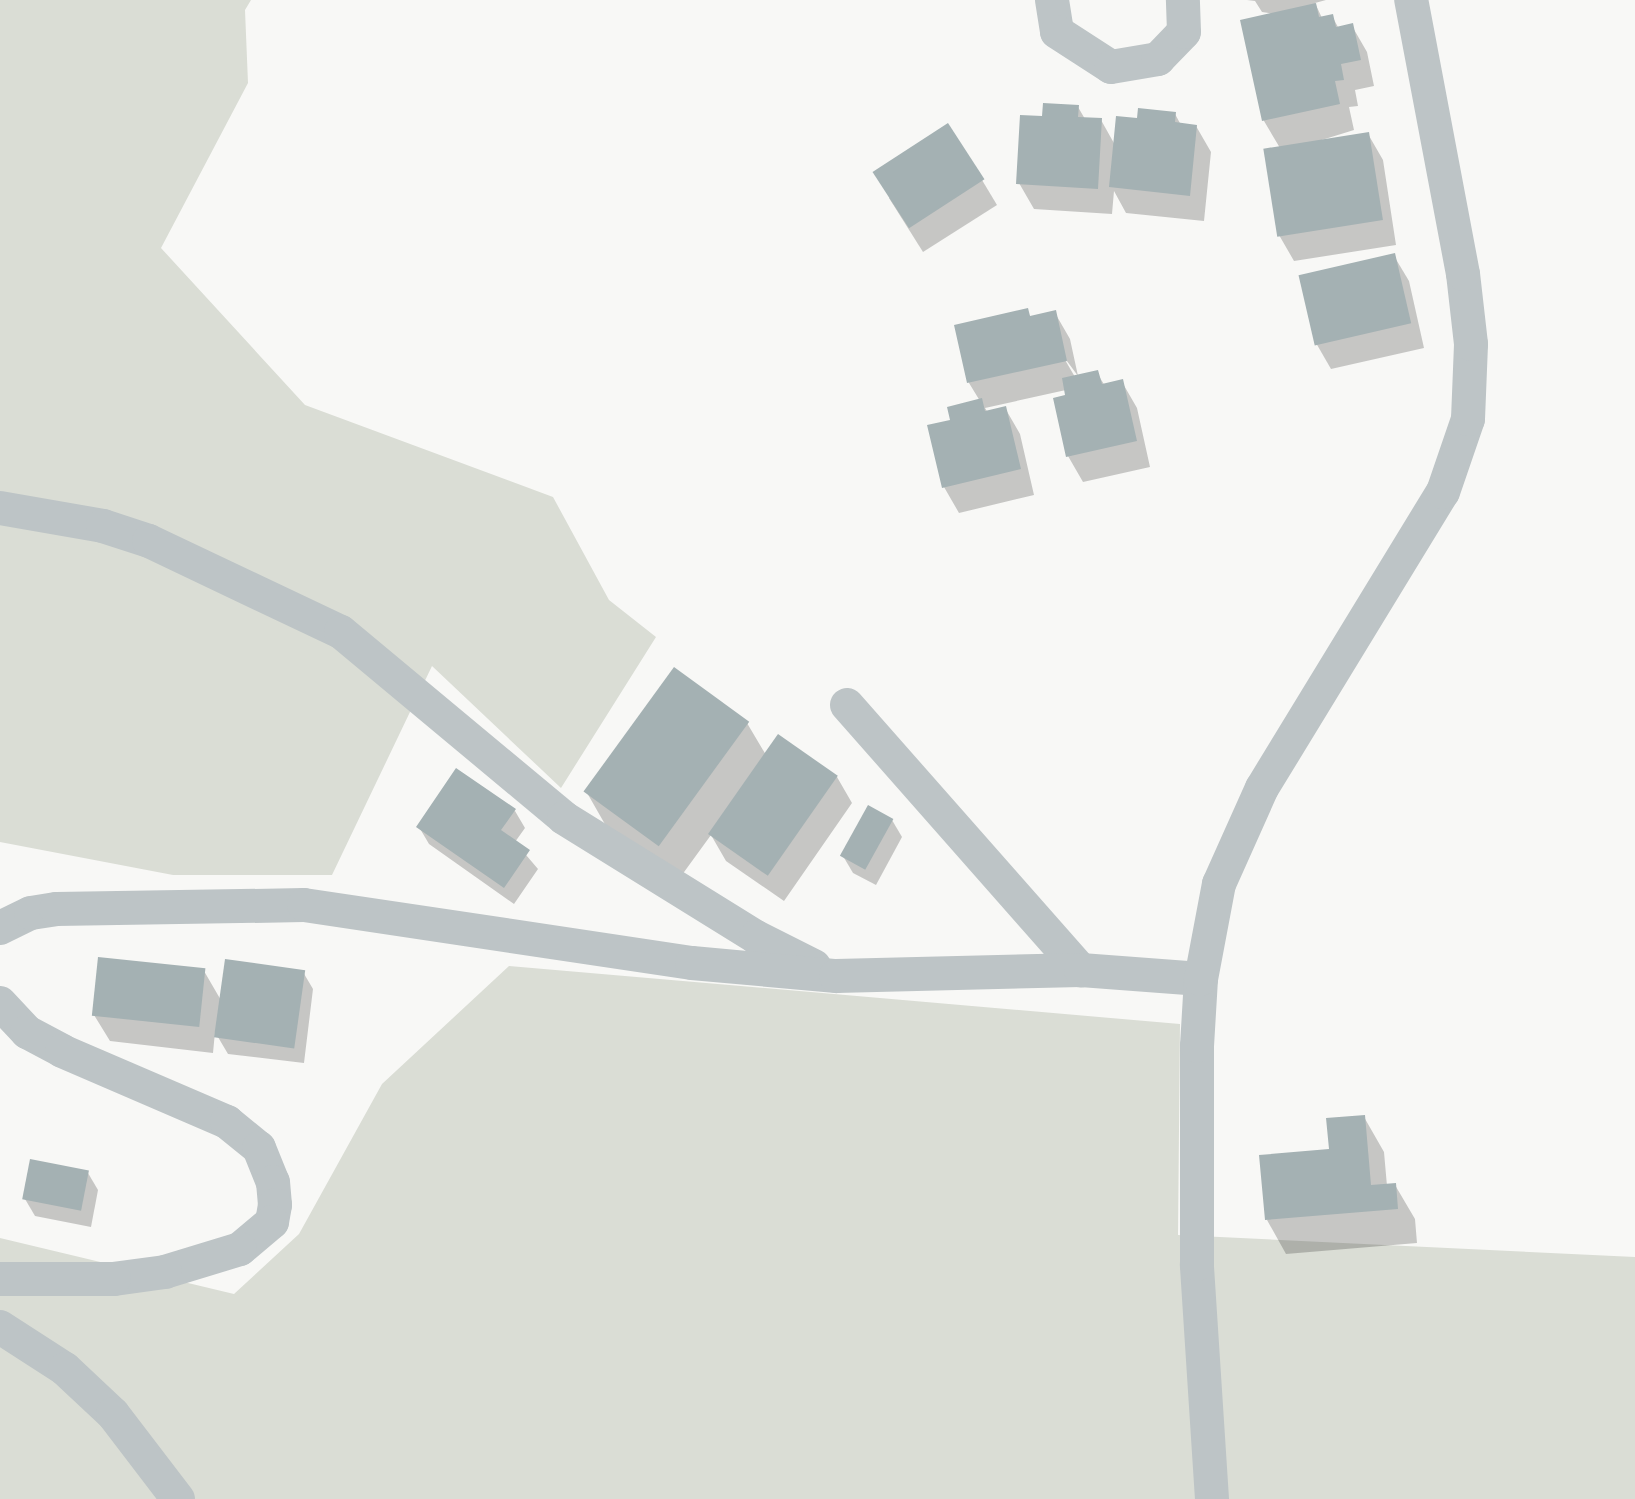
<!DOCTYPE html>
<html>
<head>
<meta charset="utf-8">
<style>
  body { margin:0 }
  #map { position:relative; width:1635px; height:1499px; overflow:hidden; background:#f8f8f6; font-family:Poppins,sans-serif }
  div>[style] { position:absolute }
  .green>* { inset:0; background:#daddd5 }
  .shadow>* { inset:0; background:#0003 }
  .building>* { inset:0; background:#a4b1b3; transform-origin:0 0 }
  .minor>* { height:34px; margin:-17px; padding:0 17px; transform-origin:17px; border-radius:17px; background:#bdc4c6 }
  span { translate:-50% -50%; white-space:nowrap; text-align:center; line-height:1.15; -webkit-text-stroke:8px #fff; paint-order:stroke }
</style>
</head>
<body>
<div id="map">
  <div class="green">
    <div style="clip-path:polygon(0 0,251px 0,245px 10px,248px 83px,161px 248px,305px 405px,553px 497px,609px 600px,656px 637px,561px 788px,432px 666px,332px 875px,173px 875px,0 842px)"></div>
    <div style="clip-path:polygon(509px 966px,1180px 1024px,1178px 1235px,1635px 1257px,1635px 1499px,0 1499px,0 1238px,234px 1294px,299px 1234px,382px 1084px)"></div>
  </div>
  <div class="shadow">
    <div style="clip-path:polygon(1247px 0,1326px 0,1315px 3px,1322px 18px,1332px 16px,1339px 29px,1352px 26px,1367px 52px,1374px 86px,1355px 90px,1358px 106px,1349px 107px,1354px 130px,1312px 143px,1368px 134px,1383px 160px,1396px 245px,1294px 261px,1279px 235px,1280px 148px,1264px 121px,1242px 21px,1276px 14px,1262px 12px,1255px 1px)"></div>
    <div style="clip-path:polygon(1078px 107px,1085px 119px,1101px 120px,1115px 145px,1139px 120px,1175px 114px,1181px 125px,1196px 126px,1211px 152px,1204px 221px,1126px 213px,1114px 191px,1112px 214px,1034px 209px,1019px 183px,1044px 118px)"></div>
    <div style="clip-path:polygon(982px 180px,997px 205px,923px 252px,889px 198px)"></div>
    <div style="clip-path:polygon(1394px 256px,1409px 281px,1424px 348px,1331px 369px,1316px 343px)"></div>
    <div style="clip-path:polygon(1027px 311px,1031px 318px,1055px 313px,1070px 339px,1078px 376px,1061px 353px,1075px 377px,1097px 373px,1105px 386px,1122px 382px,1137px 408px,1150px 467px,1083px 482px,1068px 456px,1066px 390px,985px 408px,988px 413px,1005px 408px,1020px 434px,1034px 495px,959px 513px,944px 487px,952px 421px,980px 401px,969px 383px,956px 327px)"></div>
    <div style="clip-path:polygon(747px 723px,766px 755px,837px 777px,852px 803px,784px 901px,726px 861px,711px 835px,679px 879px,606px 826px,586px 791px)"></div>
    <div style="clip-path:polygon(515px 811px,525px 828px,515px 842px,538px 869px,514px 904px,429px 844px,419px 827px)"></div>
    <div style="clip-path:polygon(892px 820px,902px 837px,876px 885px,853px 873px,843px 856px)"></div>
    <div style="clip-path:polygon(204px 971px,222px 1002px,303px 972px,313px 989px,304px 1063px,228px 1054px,215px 1032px,213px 1053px,110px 1041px,94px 1015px)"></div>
    <div style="clip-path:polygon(1364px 1117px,1384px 1152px,1387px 1186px,1395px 1185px,1415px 1219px,1417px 1243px,1286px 1254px,1267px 1220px)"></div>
    <div style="clip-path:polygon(88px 1173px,98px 1190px,91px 1227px,35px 1216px,25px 1199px)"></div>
  </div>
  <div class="building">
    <div style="clip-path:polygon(1316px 3px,1319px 17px,1333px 14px,1336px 27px,1353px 23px,1361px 60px,1341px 64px,1344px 80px,1335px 81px,1340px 104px,1262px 121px,1240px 20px)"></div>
    <div style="clip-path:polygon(1043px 103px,1079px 105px,1078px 117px,1102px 118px,1098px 189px,1016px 184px,1020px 115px,1042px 116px)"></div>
    <div style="clip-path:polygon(1138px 108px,1176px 112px,1175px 122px,1197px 125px,1190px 196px,1109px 187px,1116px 116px,1137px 118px)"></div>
    <div style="left:948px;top:123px;width:67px;height:90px;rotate:57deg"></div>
    <div style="left:1369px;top:132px;width:89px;height:107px;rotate:81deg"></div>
    <div style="left:1395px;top:253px;width:72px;height:99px;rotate:77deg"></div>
    <div style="clip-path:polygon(1028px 308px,1030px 316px,1056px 310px,1067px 361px,967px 383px,954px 325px)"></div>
    <div style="clip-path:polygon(1098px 370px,1102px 384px,1123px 379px,1137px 441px,1066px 457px,1053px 398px,1065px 395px,1062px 378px)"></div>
    <div style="clip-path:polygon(982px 398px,985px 411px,1006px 406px,1021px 469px,942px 488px,927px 425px,950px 420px,947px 407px)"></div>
    <div style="left:674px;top:667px;width:93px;height:154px;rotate:36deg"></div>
    <div style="left:778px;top:734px;width:73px;height:122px;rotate:35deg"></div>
    <div style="clip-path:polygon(456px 768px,516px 809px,501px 830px,530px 850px,504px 888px,416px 827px)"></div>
    <div style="left:868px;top:805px;width:29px;height:58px;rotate:29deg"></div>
    <div style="left:98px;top:957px;width:108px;height:59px;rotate:6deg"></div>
    <div style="left:225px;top:959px;width:81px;height:79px;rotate:8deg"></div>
    <div style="clip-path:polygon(1365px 1115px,1371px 1185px,1396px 1183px,1398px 1209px,1265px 1220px,1259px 1155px,1329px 1149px,1326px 1118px)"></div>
    <div style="left:30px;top:1159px;width:60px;height:41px;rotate:11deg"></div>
  </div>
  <div class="minor">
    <div style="left:1052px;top:0;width:32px;rotate:81deg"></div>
    <div style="left:1057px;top:32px;width:64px;rotate:32.9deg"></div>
    <div style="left:1111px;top:67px;width:48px;rotate:-9.7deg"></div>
    <div style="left:1158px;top:59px;width:37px;rotate:-46deg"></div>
    <div style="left:1184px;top:32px;width:32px;rotate:-92deg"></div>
    <div style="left:0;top:508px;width:105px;rotate:9.9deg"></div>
    <div style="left:103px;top:526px;width:48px;rotate:18.1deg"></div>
    <div style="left:149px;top:541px;width:212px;rotate:25.4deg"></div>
    <div style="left:341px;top:632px;width:290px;rotate:39.8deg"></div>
    <div style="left:564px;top:818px;width:226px;rotate:31.8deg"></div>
    <div style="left:756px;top:937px;width:65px;rotate:26.6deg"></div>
    <div style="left:847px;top:705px;width:354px;rotate:48.6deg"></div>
    <div style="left:0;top:928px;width:34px;rotate:-26deg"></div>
    <div style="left:31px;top:913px;width:25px;rotate:-9deg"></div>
    <div style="left:56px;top:909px;width:248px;rotate:-0.9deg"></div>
    <div style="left:304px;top:905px;width:392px;rotate:8.5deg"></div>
    <div style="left:692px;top:963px;width:145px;rotate:5.2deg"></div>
    <div style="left:836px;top:976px;width:245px;rotate:-1.4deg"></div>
    <div style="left:1081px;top:970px;width:120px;rotate:4.3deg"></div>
    <div style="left:0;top:1003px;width:40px;rotate:47deg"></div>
    <div style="left:27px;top:1032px;width:40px;rotate:28deg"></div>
    <div style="left:62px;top:1051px;width:180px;rotate:23.3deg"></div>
    <div style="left:227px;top:1122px;width:41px;rotate:39.1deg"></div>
    <div style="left:259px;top:1148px;width:37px;rotate:68deg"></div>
    <div style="left:273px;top:1182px;width:23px;rotate:85deg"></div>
    <div style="left:275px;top:1205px;width:17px;rotate:100deg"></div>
    <div style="left:272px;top:1222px;width:42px;rotate:139.8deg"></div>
    <div style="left:240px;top:1249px;width:78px;rotate:163deg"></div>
    <div style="left:165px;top:1272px;width:51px;rotate:172.2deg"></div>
    <div style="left:114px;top:1279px;width:114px;rotate:180deg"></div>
    <div style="left:0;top:1327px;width:77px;rotate:32.9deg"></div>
    <div style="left:65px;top:1369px;width:66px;rotate:43.2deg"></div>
    <div style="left:113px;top:1414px;width:107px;rotate:52.6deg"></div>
    <div style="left:1212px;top:1499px;width:235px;rotate:-93.7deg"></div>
    <div style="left:1197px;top:1264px;width:218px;rotate:-90deg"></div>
    <div style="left:1197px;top:1046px;width:67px;rotate:-86.6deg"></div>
    <div style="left:1201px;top:979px;width:97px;rotate:-79.3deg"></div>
    <div style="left:1219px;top:884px;width:105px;rotate:-65.9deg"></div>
    <div style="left:1262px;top:788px;width:347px;rotate:-58.6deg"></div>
    <div style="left:1443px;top:492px;width:77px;rotate:-71.1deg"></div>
    <div style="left:1468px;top:419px;width:75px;rotate:-87.7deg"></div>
    <div style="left:1471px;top:344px;width:70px;rotate:-96.5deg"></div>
    <div style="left:1463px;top:274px;width:279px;rotate:-100.7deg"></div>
  </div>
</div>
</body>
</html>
